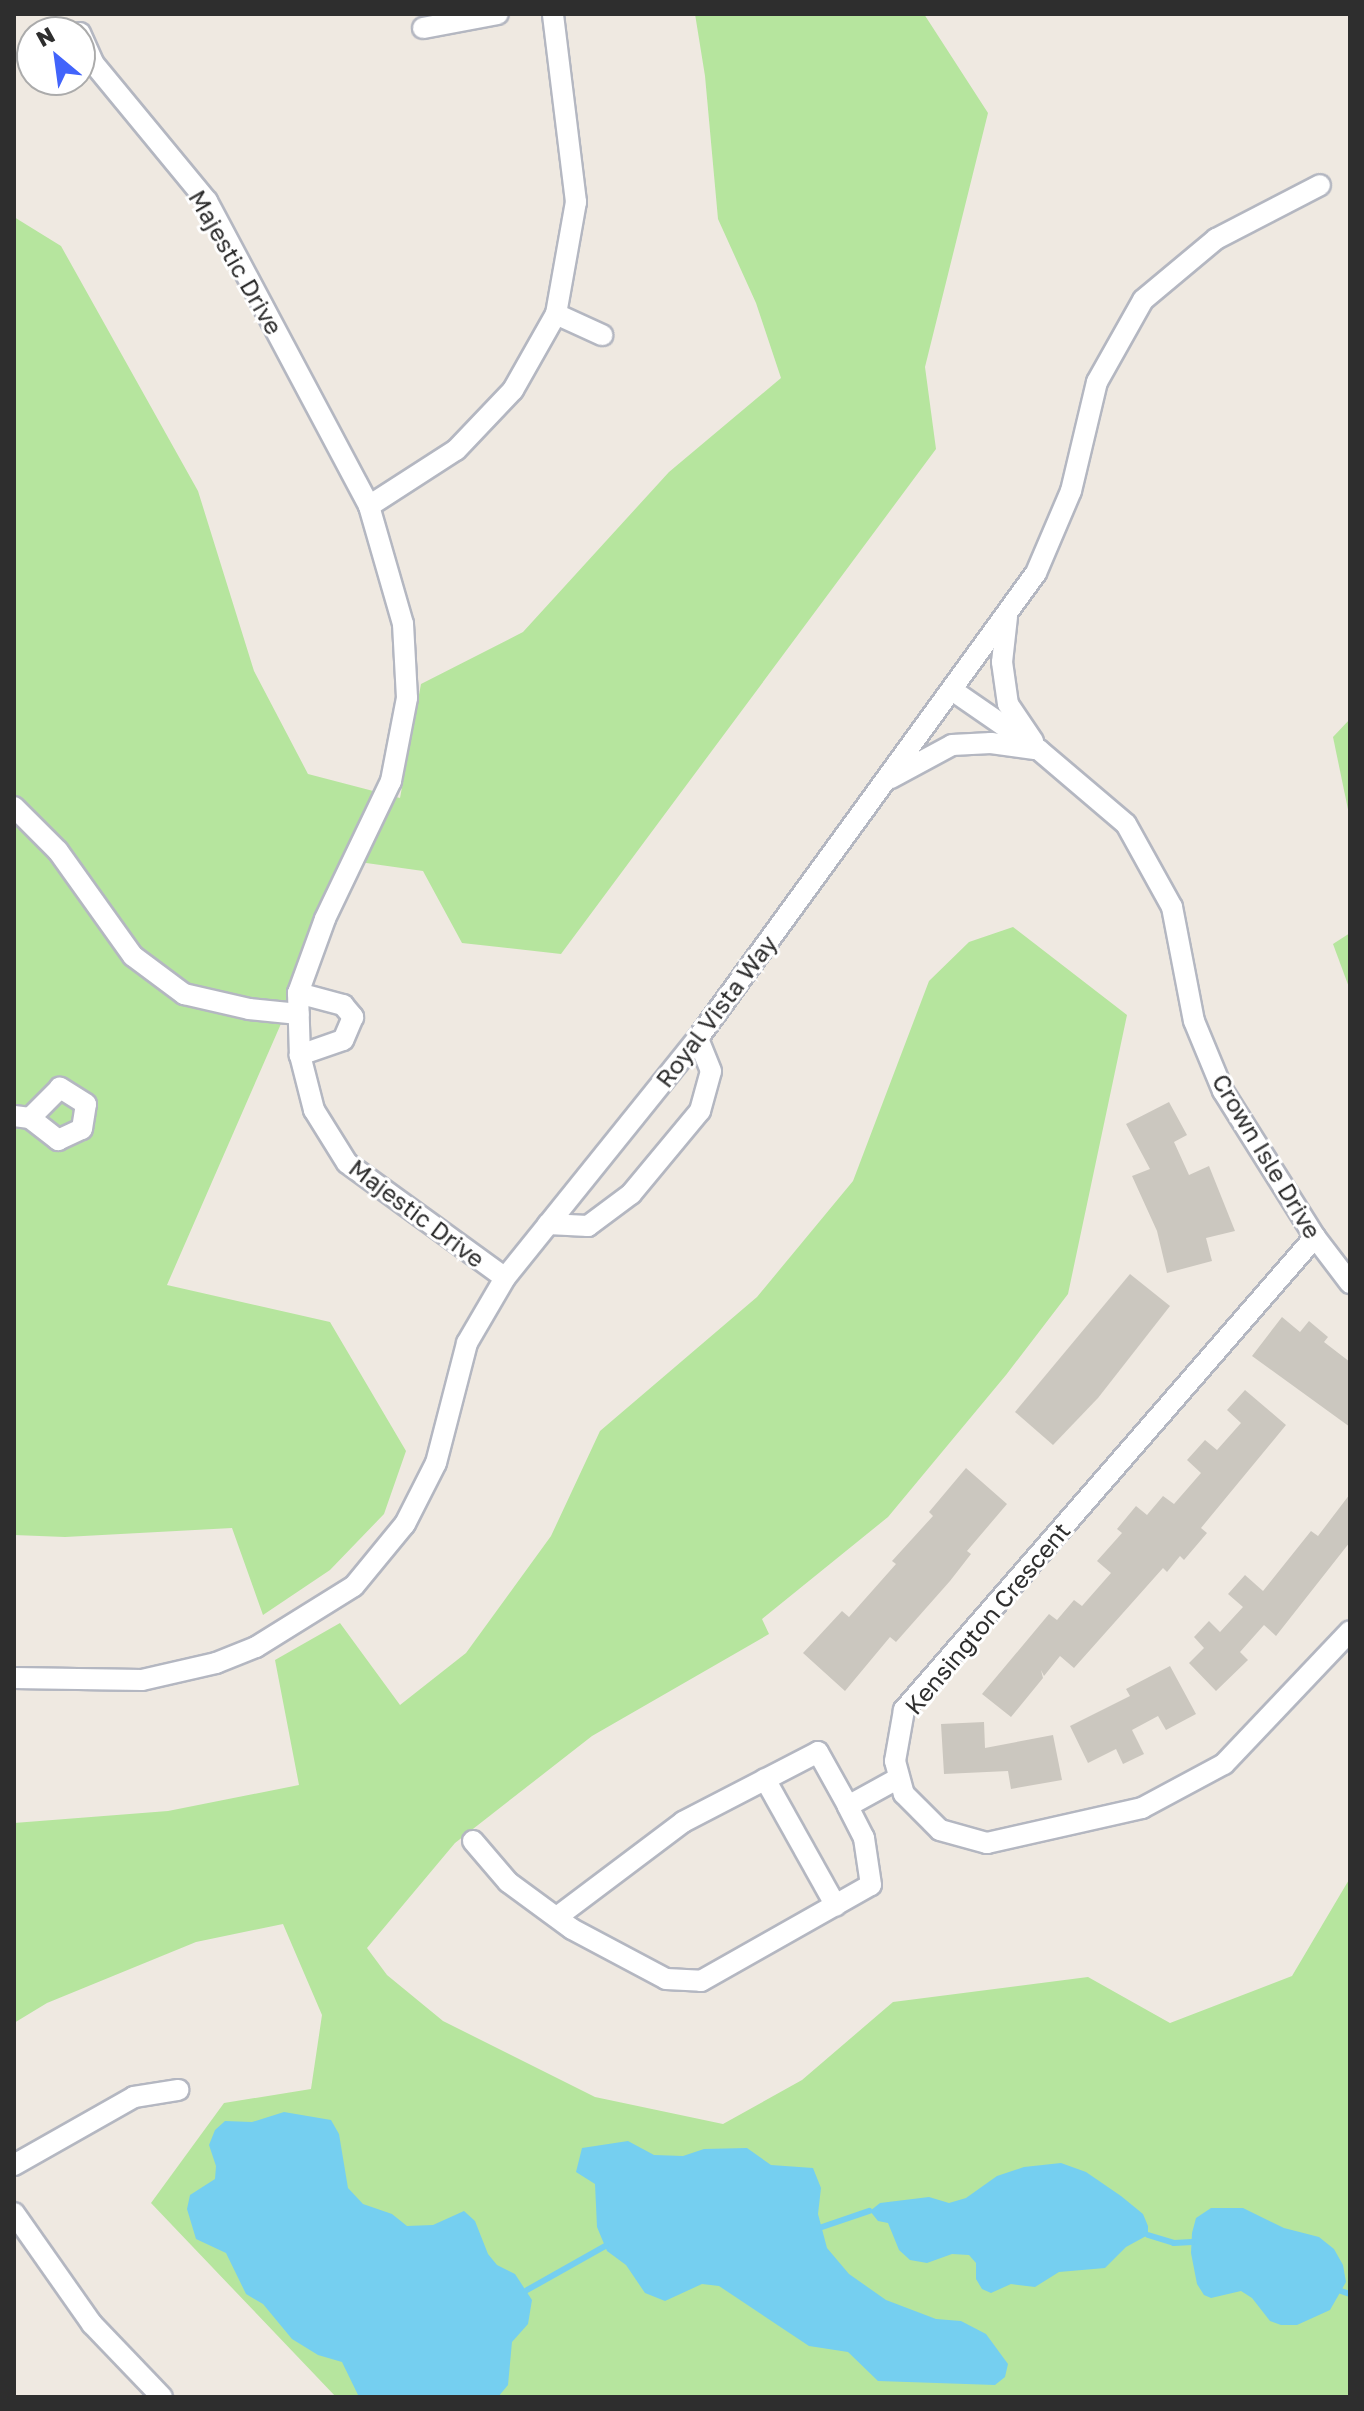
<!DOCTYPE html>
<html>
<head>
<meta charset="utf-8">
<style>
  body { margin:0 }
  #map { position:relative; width:1364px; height:2411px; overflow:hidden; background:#efe9e1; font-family:"Golos Text",sans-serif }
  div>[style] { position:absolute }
  .green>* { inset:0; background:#b6e59e }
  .water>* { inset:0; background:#75cff0 }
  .stream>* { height:6px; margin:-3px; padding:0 3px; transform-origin:3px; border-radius:3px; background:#75cff0 }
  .building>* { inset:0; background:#cbc7bf }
  .roads { filter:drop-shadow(2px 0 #b4b7c1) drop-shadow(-2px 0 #b4b7c1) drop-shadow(0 2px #b4b7c1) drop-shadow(0 -2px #b4b7c1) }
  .street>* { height:20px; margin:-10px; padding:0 10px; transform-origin:10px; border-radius:10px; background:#fff }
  span { translate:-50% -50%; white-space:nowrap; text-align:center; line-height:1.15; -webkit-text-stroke:6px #fff; paint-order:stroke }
  .street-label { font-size:24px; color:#2e2e2e }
  .frame { position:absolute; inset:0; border:16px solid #2e2e2e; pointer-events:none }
  .north { position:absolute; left:16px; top:16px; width:80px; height:80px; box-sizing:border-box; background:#fff; border:2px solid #ababab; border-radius:50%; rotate:331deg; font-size:22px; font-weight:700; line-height:32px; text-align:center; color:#2e2e2e }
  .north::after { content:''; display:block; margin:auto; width:28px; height:36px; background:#4264fb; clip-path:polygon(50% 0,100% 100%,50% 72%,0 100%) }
</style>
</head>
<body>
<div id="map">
  <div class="green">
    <div style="clip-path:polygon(695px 14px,924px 14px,988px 113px,925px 367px,936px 449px,561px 954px,462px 943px,423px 871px,352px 861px,167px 1285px,330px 1322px,406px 1451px,384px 1514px,330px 1570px,263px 1615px,232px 1528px,65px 1537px,14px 1535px,14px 217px,61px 246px,198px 491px,254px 671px,308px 774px,400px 798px,421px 684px,523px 632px,669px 472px,781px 378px,756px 303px,718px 219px,705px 76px)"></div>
    <div style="clip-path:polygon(1350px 719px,1350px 819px,1333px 737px)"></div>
    <div style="clip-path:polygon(1013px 927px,1127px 1015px,1068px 1294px,1006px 1375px,888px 1517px,762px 1619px,769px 1634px,592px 1736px,455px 1843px,367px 1948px,387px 1975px,443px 2021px,595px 2097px,723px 2124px,802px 2080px,893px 2002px,1088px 1977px,1170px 2023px,1292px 1976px,1350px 1878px,1350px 2397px,336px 2397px,151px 2203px,224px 2103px,311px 2089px,322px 2015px,283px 1924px,196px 1942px,47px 2003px,14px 2023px,14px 1823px,168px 1811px,299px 1785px,275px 1660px,340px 1623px,400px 1705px,466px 1653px,551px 1536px,600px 1431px,757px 1297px,853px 1181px,929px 981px,969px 942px)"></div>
    <div style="clip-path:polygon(1350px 933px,1350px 990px,1333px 944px)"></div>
  </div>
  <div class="water">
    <div style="clip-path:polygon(284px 2112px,331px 2120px,339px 2134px,348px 2188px,363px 2204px,392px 2214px,407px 2226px,433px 2225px,464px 2211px,475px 2221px,488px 2254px,497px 2265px,515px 2274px,532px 2300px,528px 2324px,512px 2342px,508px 2385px,498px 2397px,359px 2397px,342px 2362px,318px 2355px,292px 2339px,263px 2304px,246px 2294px,226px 2253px,196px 2239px,187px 2209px,190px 2195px,215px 2179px,216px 2166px,209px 2145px,215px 2130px,225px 2121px,252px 2122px)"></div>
    <div style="clip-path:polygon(628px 2141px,654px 2155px,683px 2156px,704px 2149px,747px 2148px,771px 2165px,813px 2168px,821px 2188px,818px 2214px,827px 2248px,849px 2274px,886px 2300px,936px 2319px,961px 2321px,986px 2334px,1008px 2364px,1005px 2377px,995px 2385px,878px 2381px,848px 2352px,809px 2346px,719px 2286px,702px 2284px,665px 2301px,645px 2293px,626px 2265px,607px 2251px,597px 2227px,595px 2184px,576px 2172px,582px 2148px)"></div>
    <div style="clip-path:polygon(1061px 2163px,1086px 2172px,1121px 2196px,1143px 2214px,1148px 2226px,1148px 2235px,1126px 2247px,1105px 2268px,1059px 2272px,1035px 2287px,1011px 2284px,991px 2293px,982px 2289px,976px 2279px,976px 2263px,969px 2255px,952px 2254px,927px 2263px,910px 2260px,899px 2250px,888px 2223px,878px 2221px,870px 2211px,880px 2203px,929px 2197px,949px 2203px,966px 2198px,997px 2176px,1024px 2167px)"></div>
    <div style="clip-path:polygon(1211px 2208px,1243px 2208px,1284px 2228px,1319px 2237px,1334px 2249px,1343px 2265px,1346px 2282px,1330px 2310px,1297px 2325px,1281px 2325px,1270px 2321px,1252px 2298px,1241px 2291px,1211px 2298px,1204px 2295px,1197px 2284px,1191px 2253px,1192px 2233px,1196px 2218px)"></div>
  </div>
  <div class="stream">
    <div style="left:822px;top:2227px;width:50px;rotate:-18.8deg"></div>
    <div style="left:1148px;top:2235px;width:27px;rotate:17deg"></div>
    <div style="left:1174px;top:2243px;width:18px;rotate:-3deg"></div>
    <div style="left:527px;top:2290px;width:90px;rotate:-29.4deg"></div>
    <div style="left:1341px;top:2291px;width:9px;rotate:18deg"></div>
  </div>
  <div class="building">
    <div style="clip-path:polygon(1169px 1102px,1187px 1135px,1174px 1142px,1189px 1175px,1209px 1166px,1235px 1231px,1206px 1238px,1212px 1261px,1167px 1273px,1157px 1231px,1132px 1176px,1150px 1169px,1126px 1124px)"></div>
    <div style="clip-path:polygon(1130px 1274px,1170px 1306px,1098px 1398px,1053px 1445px,1015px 1412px)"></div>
    <div style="clip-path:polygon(1282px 1317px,1300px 1332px,1309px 1321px,1328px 1337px,1324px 1342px,1350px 1362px,1350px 1427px,1252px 1356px)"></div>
    <div style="clip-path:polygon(1245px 1390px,1286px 1425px,1201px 1528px,1207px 1533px,1184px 1560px,1180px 1556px,1167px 1572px,1163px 1568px,1074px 1668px,1060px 1656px,1044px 1676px,1041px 1670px,1043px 1678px,1011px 1717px,982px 1694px,1049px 1614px,1057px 1620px,1074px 1600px,1082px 1606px,1111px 1573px,1097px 1561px,1122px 1533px,1117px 1529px,1136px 1506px,1147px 1515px,1163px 1496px,1174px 1504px,1201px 1473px,1187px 1460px,1205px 1440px,1217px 1450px,1241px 1423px,1227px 1410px)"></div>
    <div style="clip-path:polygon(966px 1468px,1007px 1504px,967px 1551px,971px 1554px,950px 1581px,896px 1642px,890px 1637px,845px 1691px,803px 1653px,842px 1611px,849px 1617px,896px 1564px,892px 1561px,933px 1516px,929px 1512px)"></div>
    <div style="clip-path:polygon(1350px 1494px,1350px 1542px,1276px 1636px,1264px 1625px,1240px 1652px,1248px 1660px,1216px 1691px,1189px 1663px,1204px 1648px,1194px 1637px,1209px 1621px,1220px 1632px,1243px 1607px,1228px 1594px,1245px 1575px,1263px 1591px,1311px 1531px,1318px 1536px)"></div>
    <div style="clip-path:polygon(1170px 1666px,1196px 1714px,1166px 1730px,1158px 1716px,1132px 1730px,1144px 1754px,1123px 1764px,1116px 1749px,1088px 1763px,1070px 1726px,1130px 1696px,1126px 1689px)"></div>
    <div style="clip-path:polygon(984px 1722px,985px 1748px,1053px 1735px,1062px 1780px,1011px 1789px,1008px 1771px,944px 1774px,941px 1724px)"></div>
  </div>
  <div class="roads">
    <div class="street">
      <div style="left:423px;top:28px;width:76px;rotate:-10.6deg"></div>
      <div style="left:80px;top:33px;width:34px;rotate:66deg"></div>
      <div style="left:94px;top:64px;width:178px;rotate:50.5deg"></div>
      <div style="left:207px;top:201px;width:345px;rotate:62deg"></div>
      <div style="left:369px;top:506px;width:123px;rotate:73.9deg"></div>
      <div style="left:403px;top:624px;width:74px;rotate:86.9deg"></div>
      <div style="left:407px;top:698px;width:85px;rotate:100.9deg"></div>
      <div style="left:391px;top:781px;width:153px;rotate:115.6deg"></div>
      <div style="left:325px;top:919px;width:79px;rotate:110deg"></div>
      <div style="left:298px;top:993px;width:62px;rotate:88.2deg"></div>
      <div style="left:300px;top:1055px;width:57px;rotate:75.7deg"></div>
      <div style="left:314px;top:1110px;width:62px;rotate:58.1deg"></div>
      <div style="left:347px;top:1163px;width:195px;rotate:36deg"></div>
      <div style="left:556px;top:314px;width:51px;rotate:24.5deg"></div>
      <div style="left:369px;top:506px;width:103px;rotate:-32.8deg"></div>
      <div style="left:456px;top:450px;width:83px;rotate:-46.5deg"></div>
      <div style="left:513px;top:390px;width:87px;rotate:-60.5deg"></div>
      <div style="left:556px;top:314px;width:114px;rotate:-79.9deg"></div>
      <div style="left:576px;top:202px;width:189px;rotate:-97deg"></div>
      <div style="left:1007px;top:617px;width:45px;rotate:96.3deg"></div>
      <div style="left:1002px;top:662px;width:42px;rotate:81.9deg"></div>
      <div style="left:1008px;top:704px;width:45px;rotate:56deg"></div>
      <div style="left:952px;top:690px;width:106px;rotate:34.6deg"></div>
      <div style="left:1039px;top:750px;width:114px;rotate:40.4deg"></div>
      <div style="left:1126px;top:824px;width:95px;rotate:61deg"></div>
      <div style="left:1172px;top:907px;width:116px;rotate:79.1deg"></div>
      <div style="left:1194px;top:1021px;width:76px;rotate:67.5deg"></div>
      <div style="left:1223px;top:1091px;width:173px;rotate:57.8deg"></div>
      <div style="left:1315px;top:1237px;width:58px;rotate:52.7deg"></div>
      <div style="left:891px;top:778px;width:69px;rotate:-28.4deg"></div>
      <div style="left:952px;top:745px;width:39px;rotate:-3deg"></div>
      <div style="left:991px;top:743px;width:44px;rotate:7.8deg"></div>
      <div style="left:14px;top:807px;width:62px;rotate:45deg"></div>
      <div style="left:58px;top:851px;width:129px;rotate:54.5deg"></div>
      <div style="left:133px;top:956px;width:64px;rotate:36.7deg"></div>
      <div style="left:184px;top:994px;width:67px;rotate:13deg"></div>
      <div style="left:249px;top:1009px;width:50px;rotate:5.7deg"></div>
      <div style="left:298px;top:993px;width:47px;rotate:14.9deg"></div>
      <div style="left:343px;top:1005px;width:16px;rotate:50deg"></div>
      <div style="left:353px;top:1017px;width:25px;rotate:113deg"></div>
      <div style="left:343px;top:1040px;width:46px;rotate:160.8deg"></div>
      <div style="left:14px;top:1116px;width:16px;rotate:7deg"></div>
      <div style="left:30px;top:1118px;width:36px;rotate:38deg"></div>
      <div style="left:58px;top:1140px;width:26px;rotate:-25deg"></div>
      <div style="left:82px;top:1129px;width:25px;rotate:-81deg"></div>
      <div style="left:86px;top:1104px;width:31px;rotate:-148deg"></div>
      <div style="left:60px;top:1088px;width:42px;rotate:135deg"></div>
      <div style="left:548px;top:1224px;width:40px;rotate:2.9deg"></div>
      <div style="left:588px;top:1226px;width:54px;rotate:-36.7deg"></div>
      <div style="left:631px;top:1194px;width:108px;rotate:-50.3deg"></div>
      <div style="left:700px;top:1111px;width:41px;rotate:-74.6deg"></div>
      <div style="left:711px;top:1071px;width:35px;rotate:-112deg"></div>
      <div style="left:1315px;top:1237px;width:627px;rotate:130.99deg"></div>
      <div style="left:904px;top:1710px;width:52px;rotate:100deg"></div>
      <div style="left:895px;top:1761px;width:34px;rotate:75deg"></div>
      <div style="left:904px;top:1794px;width:51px;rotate:45deg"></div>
      <div style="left:940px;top:1830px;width:49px;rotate:15.5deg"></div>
      <div style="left:987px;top:1843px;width:159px;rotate:-12.7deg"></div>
      <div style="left:1142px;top:1808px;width:93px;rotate:-28.2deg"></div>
      <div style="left:1224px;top:1764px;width:183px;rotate:-46.5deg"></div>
      <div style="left:14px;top:1678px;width:128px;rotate:0.9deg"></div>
      <div style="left:142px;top:1680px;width:76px;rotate:-12.9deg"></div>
      <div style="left:216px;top:1663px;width:43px;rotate:-21.8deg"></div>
      <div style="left:256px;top:1647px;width:115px;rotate:-31.9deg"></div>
      <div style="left:354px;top:1586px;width:80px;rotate:-50.6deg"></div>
      <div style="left:405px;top:1524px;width:68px;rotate:-63.1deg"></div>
      <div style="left:436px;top:1463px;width:124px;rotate:-75.5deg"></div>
      <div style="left:467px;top:1343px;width:75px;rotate:-59.7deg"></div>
      <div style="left:505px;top:1278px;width:308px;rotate:-51.2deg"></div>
      <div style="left:698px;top:1038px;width:575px;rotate:-53.99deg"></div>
      <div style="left:1036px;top:573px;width:89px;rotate:-66.9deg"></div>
      <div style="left:1071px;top:491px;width:112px;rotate:-76.6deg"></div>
      <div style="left:1097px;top:382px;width:94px;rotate:-60.7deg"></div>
      <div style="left:1143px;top:300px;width:95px;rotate:-39.9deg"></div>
      <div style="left:1216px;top:239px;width:117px;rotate:-27.4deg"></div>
      <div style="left:765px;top:1779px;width:145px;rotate:60.8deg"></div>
      <div style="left:473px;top:1841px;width:54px;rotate:49.5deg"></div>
      <div style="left:508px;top:1882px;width:79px;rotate:36.3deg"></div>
      <div style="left:572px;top:1929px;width:106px;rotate:28deg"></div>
      <div style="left:666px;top:1979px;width:35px;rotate:3deg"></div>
      <div style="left:701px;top:1981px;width:195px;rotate:-29.5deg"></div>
      <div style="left:871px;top:1885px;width:48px;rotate:-98.5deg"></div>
      <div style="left:864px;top:1838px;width:36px;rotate:-117deg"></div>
      <div style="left:557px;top:1917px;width:158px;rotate:-37deg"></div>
      <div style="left:683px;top:1822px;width:152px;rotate:-27.4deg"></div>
      <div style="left:818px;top:1752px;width:62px;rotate:60.9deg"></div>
      <div style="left:848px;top:1806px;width:58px;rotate:-28.8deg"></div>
      <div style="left:14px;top:2165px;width:138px;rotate:-29.5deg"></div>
      <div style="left:134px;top:2097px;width:45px;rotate:-9deg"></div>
      <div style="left:14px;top:2213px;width:136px;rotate:54.9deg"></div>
      <div style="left:92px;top:2324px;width:101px;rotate:46.2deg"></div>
    </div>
  </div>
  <div class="street-label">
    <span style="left:236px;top:262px;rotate:60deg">Majestic Drive</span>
    <span style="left:716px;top:1011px;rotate:-53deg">Royal Vista Way</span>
    <span style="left:1267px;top:1156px;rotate:59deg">Crown Isle Drive</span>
    <span style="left:417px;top:1213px;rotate:37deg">Majestic Drive</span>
    <span style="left:987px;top:1618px;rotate:-50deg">Kensington Crescent</span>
  </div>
  <div class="frame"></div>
  <div class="north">N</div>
</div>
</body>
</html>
